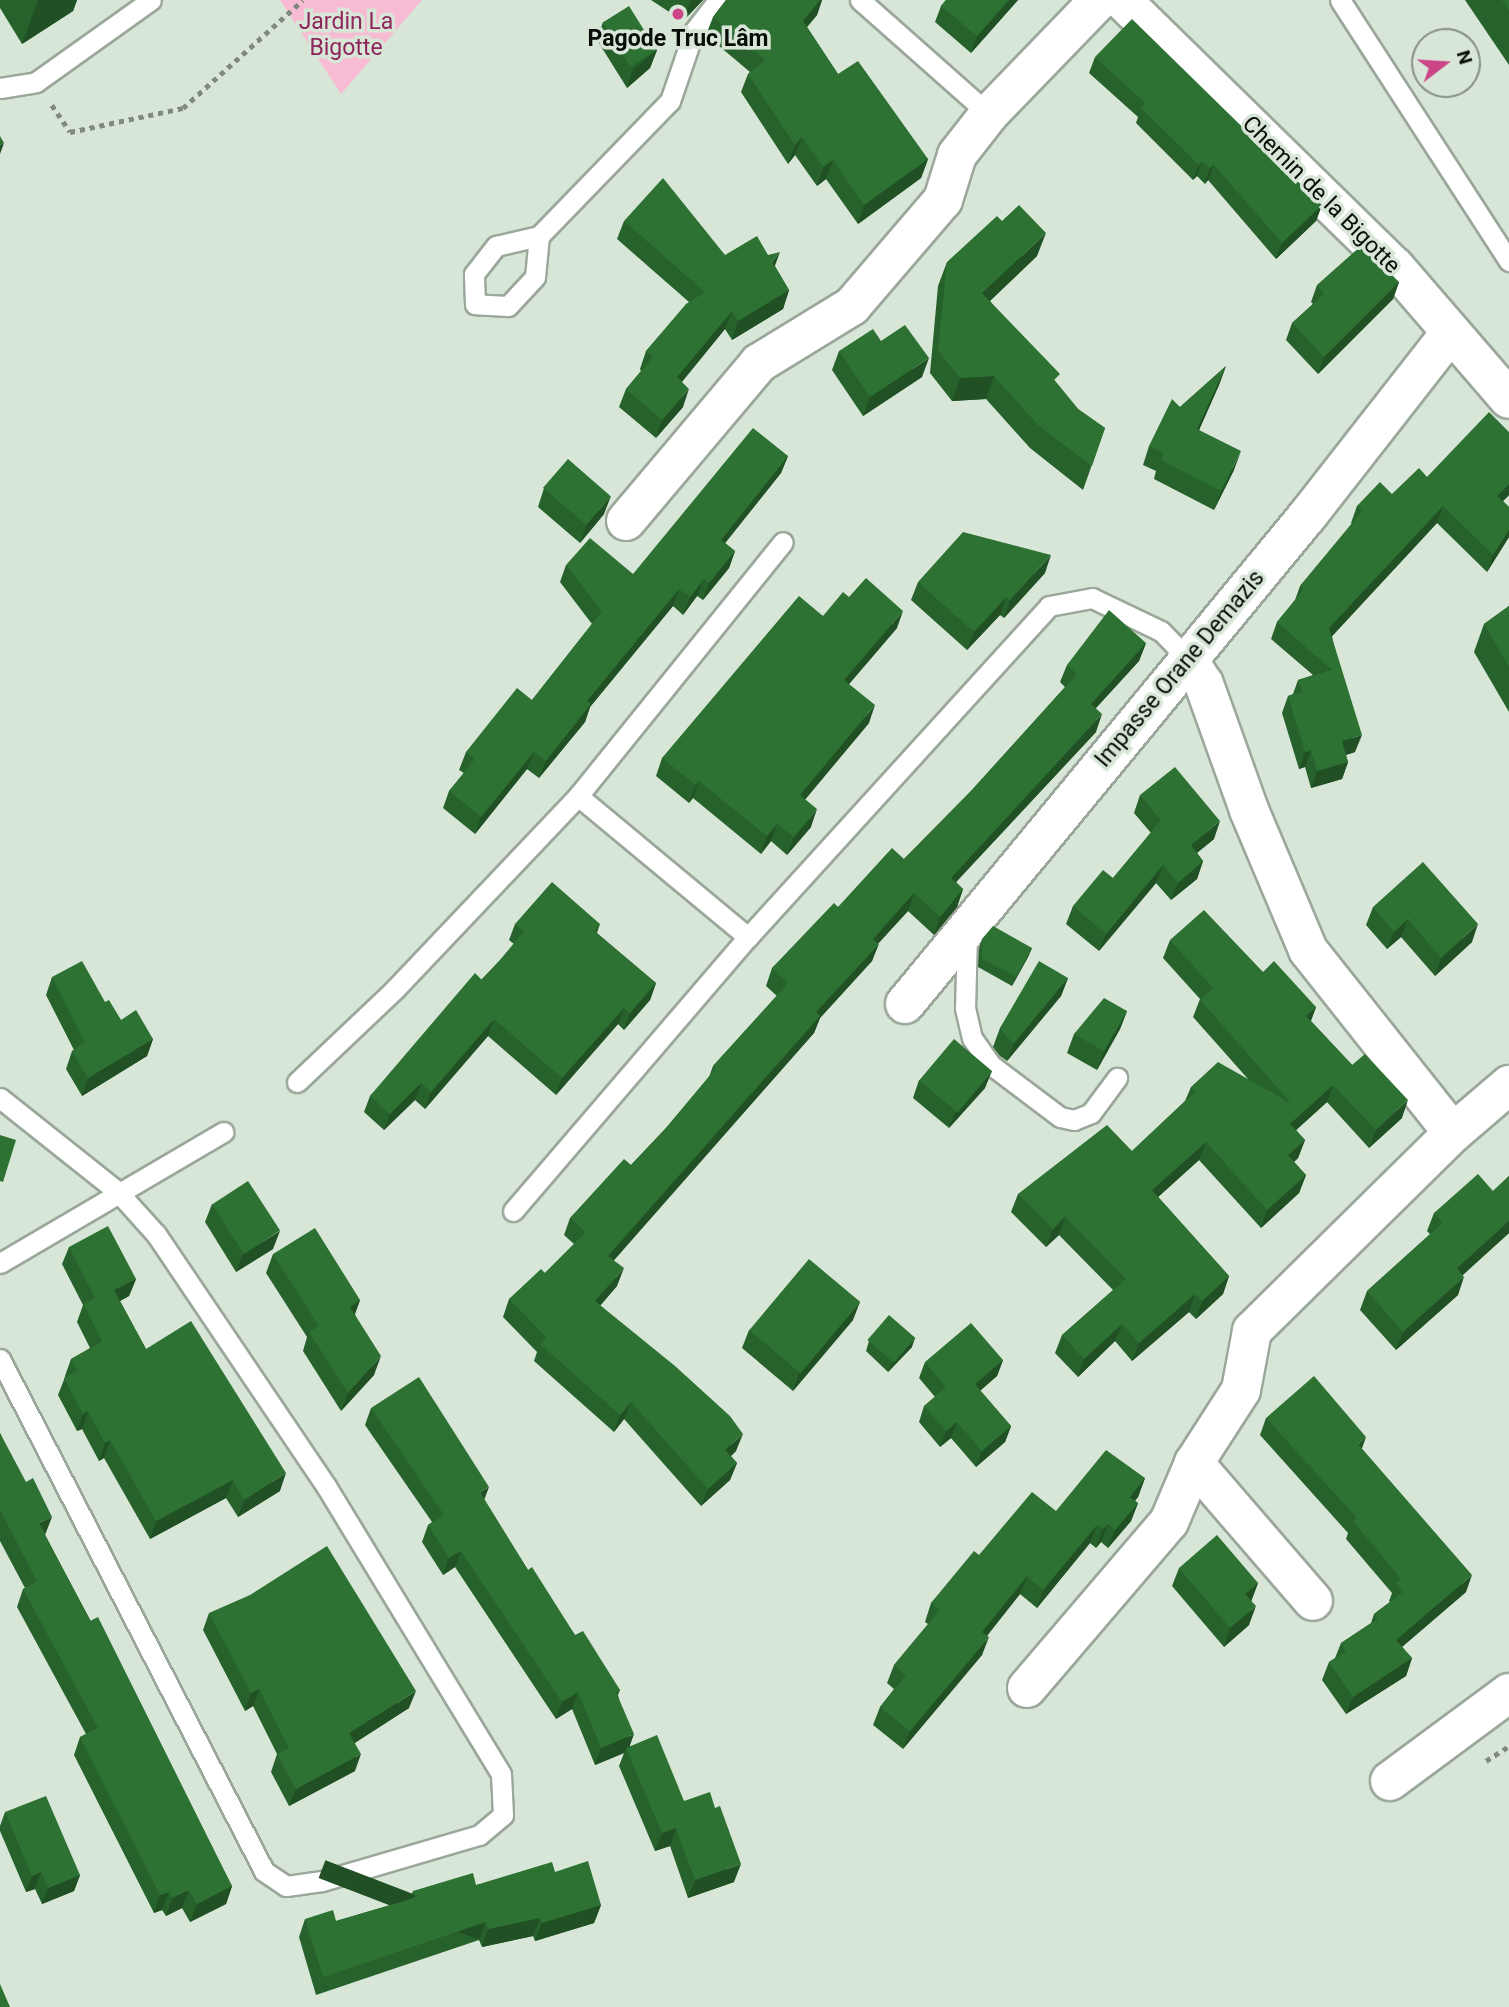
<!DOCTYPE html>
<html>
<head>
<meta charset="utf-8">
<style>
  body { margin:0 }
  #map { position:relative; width:1509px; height:2007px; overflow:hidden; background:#d8e6d8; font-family:Roboto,sans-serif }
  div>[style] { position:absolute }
  .green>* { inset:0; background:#f7bcd3 }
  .path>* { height:4.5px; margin-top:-2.25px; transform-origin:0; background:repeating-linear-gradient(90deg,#808a80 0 5px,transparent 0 10px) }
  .roads { filter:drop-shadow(2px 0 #9aa79a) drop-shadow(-2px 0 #9aa79a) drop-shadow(0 2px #9aa79a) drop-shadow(0 -2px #9aa79a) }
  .lane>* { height:19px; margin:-9.5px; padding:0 9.5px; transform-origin:9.5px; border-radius:9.5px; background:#fff }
  .street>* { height:38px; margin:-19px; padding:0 19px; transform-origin:19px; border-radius:19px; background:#fff }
  .wall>* { inset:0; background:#27622c }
  .shaded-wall>* { inset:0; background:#205024; transform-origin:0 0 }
  .building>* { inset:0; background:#2d7233; transform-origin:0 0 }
  .dots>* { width:19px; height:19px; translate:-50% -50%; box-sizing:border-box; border:4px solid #d8e6d8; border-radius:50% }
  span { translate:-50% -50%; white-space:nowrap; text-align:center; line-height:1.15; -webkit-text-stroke:7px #d8e6d8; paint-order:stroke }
  .park-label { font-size:23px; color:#8e265b }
  .poi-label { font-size:23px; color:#080d08; font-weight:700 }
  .street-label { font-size:23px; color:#080d08 }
  .north { position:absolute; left:1411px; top:28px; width:70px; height:70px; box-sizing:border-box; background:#d8e6d8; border:2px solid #858f85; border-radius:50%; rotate:73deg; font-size:19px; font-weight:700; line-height:28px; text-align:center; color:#080d08 }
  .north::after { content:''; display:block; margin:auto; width:24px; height:32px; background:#cb4587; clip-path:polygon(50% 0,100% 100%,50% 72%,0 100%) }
</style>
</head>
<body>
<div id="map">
  <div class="green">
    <div style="clip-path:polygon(280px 0,422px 0,341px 94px)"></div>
  </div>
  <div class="path">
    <div style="left:52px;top:105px;width:32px;rotate:56deg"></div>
    <div style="left:70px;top:132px;width:116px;rotate:-12deg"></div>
    <div style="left:183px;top:108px;width:161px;rotate:-42deg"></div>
    <div style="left:1486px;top:1761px;width:27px;rotate:-33deg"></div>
  </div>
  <div class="roads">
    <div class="lane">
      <div style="left:860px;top:0;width:172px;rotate:41.5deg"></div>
      <div style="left:1340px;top:0;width:311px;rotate:57.1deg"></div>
      <div style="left:0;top:88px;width:36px;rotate:-9deg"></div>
      <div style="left:36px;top:82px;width:141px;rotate:-35.5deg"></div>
      <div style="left:539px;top:236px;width:41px;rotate:95.6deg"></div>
      <div style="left:535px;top:277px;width:40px;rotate:133deg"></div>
      <div style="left:508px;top:306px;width:33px;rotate:-177deg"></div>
      <div style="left:475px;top:304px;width:30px;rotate:-92deg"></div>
      <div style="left:474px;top:274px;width:36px;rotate:-52deg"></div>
      <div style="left:496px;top:246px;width:44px;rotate:-13.1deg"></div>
      <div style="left:539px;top:236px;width:188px;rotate:-45.9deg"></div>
      <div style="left:670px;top:101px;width:74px;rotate:-71.1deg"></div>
      <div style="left:694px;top:31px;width:39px;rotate:-52deg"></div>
      <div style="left:578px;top:796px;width:221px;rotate:39.7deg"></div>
      <div style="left:967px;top:933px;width:75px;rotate:91.5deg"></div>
      <div style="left:965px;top:1008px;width:31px;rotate:77deg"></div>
      <div style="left:972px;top:1038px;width:33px;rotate:55deg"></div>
      <div style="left:991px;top:1065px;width:86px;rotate:37deg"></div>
      <div style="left:1060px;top:1117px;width:14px;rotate:12deg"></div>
      <div style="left:1074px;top:1120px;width:18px;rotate:-22deg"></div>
      <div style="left:1091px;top:1113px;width:44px;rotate:-53.4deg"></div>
      <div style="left:297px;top:1082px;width:135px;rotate:-43.5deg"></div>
      <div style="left:395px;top:989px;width:266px;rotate:-46.5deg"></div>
      <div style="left:578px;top:796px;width:326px;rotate:-51.1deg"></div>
      <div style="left:0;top:1098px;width:151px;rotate:38.5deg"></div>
      <div style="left:118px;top:1192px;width:57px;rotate:47.9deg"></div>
      <div style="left:156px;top:1234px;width:304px;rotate:56deg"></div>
      <div style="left:326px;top:1486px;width:337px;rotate:58.7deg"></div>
      <div style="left:501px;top:1774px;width:41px;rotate:87.2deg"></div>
      <div style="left:503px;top:1815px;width:31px;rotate:140deg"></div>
      <div style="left:479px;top:1835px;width:164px;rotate:163.7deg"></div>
      <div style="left:322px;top:1881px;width:36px;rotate:172deg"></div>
      <div style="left:286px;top:1886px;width:27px;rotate:-146deg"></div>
      <div style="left:264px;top:1871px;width:576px;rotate:-117.28deg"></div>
      <div style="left:513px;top:1211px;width:361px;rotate:-49.4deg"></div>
      <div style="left:748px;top:937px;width:447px;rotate:-47.7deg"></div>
      <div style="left:1049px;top:606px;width:44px;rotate:-10.5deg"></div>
      <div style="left:1092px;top:598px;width:76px;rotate:25.6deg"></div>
      <div style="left:1161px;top:631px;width:37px;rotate:46deg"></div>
      <div style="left:0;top:1263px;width:259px;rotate:-30.4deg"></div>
    </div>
    <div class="street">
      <div style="left:1122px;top:0;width:382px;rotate:44.4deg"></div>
      <div style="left:1395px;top:267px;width:174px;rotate:49.2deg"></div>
      <div style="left:626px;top:521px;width:207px;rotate:-49.9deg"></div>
      <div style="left:759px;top:363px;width:109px;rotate:-31.5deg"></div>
      <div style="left:852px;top:306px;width:140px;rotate:-49.4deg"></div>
      <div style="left:943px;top:200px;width:47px;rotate:-72.7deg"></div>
      <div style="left:957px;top:155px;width:52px;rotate:-52deg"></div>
      <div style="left:989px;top:114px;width:158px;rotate:-46deg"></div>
      <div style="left:1187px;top:658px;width:31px;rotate:57deg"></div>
      <div style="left:1204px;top:684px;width:134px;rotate:70.3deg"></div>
      <div style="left:1249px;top:810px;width:152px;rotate:67.1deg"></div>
      <div style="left:1308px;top:950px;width:233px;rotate:51.6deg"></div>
      <div style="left:1453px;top:1133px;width:74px;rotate:-40.6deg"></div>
      <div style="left:905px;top:1004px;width:634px;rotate:-50.51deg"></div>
      <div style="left:1308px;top:515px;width:232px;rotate:-52deg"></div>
      <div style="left:1194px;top:1463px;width:182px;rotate:49.2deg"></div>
      <div style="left:1027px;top:1688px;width:218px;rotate:-49.5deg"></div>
      <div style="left:1169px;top:1522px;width:64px;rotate:-67deg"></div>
      <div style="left:1194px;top:1463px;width:87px;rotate:-57.2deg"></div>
      <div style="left:1241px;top:1390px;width:60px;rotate:-79.4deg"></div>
      <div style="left:1252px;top:1331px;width:282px;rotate:-44.6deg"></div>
      <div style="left:1390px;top:1781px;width:148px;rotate:-36.5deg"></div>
    </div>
  </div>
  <div class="wall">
    <div style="clip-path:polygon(0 0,77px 0,73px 11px,22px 44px,0 8px)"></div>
    <div style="clip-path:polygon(651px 0,703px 0,683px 21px)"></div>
    <div style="clip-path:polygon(726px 0,822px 0,817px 15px,807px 27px,838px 74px,928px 159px,921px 178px,858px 224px,826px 179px,817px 186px,795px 155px,788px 164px,741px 92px,748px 74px,750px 72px,706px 35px,713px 17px)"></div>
    <div style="clip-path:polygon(946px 0,1018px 0,971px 53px,935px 22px,941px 6px)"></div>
    <div style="clip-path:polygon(1465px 0,1509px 0,1509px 65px)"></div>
    <div style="clip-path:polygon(603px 22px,657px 50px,650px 68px,627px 88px,597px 40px)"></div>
    <div style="clip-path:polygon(1095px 57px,1322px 205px,1316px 221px,1276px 259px,1208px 180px,1205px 184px,1197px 176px,1193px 180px,1136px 123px,1138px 117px,1089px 73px)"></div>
    <div style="clip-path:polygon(624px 221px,725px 255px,775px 266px,789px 290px,783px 309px,732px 340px,725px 329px,682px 382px,683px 407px,656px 438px,619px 407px,626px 389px,641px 371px,640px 369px,646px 351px,689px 302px,617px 239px)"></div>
    <div style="clip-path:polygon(1037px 256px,990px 301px,1078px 409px,1105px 428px,1083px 490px,1030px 448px,986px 399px,952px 401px,930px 373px,938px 286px,947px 262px)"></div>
    <div style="clip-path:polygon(1399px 282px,1393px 299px,1318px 374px,1286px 340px,1292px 323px,1313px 304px,1311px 302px,1317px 285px)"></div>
    <div style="clip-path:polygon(881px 341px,922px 377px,863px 416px,832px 370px,839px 351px)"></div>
    <div style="clip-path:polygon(1226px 366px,1219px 385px,1199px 430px,1234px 470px,1214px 510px,1154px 479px,1156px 471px,1143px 465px,1149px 446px,1180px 407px)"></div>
    <div style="clip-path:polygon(1509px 432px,1509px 495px,1503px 501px,1509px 507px,1509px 537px,1487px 572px,1437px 523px,1332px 636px,1355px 752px,1346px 755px,1348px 762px,1342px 779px,1311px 788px,1305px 767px,1299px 769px,1282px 713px,1288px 696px,1293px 694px,1298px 680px,1313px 675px,1271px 639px,1277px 622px,1295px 600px,1300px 586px,1352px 524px,1351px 523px,1357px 506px,1392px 494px,1427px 477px)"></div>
    <div style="clip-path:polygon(788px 456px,781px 473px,725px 543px,735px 551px,729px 568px,703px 600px,697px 596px,683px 615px,673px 606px,590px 707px,585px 722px,539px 778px,527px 769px,475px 834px,443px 808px,449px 791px,464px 773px,459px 770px,466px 752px,532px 700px,592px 624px,560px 582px,566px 565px,633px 574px)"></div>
    <div style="clip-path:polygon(544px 488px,604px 514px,580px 543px,538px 507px)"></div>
    <div style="clip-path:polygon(1045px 573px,1004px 618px,1000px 615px,967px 650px,911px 600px,918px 582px)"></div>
    <div style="clip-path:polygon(849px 597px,897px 628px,849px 684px,869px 723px,805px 799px,811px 827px,787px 855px,771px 841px,761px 854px,693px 798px,689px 803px,656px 776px,662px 758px,823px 616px)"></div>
    <div style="clip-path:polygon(1509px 606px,1509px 712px,1474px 652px,1484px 624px)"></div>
    <div style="clip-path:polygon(1146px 643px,1139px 661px,1096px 708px,1096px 732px,956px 882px,963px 889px,957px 907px,934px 935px,908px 911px,878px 943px,872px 961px,820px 1018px,814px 1033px,613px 1260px,617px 1286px,600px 1306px,736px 1451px,731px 1456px,737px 1463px,730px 1480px,701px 1506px,624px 1419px,614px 1432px,534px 1361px,537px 1352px,503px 1317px,509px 1299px,545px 1273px,574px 1244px,564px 1235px,570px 1218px,631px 1165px,666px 1128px,709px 1077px,713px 1066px,777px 996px,766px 986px,772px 968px,838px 907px,904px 859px,971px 791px,1065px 687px,1060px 682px,1067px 665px)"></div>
    <div style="clip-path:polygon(1140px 795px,1214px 839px,1197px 853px,1203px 861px,1197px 879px,1171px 900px,1156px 883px,1099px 951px,1066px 924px,1073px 906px,1113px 878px,1151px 833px,1134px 813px)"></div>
    <div style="clip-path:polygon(1373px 907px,1472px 942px,1435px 976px,1401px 937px,1387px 949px,1366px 925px)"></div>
    <div style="clip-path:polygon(515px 924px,600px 924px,597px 933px,656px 983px,650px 1000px,624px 1030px,618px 1024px,556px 1095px,488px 1036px,425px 1109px,415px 1100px,384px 1130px,364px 1112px,370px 1096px,501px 959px,514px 944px,509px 940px)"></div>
    <div style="clip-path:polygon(982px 939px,1032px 948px,1028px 957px,1012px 986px,978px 967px,979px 949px)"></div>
    <div style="clip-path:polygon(1170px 940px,1263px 972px,1316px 1007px,1311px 1021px,1402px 1118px,1369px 1148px,1327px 1102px,1296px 1130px,1305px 1140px,1298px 1158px,1294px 1162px,1306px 1175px,1299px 1193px,1261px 1228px,1199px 1160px,1158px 1197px,1229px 1276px,1223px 1294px,1196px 1319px,1189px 1312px,1132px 1361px,1115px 1341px,1078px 1377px,1055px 1353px,1062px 1335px,1113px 1290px,1059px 1235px,1046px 1247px,1011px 1212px,1018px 1194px,1132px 1151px,1185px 1101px,1191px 1087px,1248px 1079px,1193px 1017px,1200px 999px,1163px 958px)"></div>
    <div style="clip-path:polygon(52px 977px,105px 1002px,121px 1020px,153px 1039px,147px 1056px,82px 1096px,66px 1069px,72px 1051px,74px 1050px,46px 995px)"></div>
    <div style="clip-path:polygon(1068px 978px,1061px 996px,1007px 1061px,1000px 1056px,993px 1047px,1000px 1028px)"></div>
    <div style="clip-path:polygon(1127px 1011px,1120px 1029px,1097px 1070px,1067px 1053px,1074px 1034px)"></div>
    <div style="clip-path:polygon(919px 1080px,985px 1088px,949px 1128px,913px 1098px)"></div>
    <div style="clip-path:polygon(1509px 1176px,1509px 1233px,1463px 1275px,1458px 1295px,1396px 1350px,1360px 1310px,1367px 1291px,1430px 1234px,1427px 1231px,1434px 1213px,1493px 1191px)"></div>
    <div style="clip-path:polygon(212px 1204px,273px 1249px,236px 1272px,205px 1222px)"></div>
    <div style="clip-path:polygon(69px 1247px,136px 1279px,129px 1296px,120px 1301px,146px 1349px,280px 1491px,238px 1517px,226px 1498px,150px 1539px,104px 1458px,99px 1461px,82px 1429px,77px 1431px,58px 1395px,65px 1377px,65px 1376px,71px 1359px,90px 1348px,77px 1322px,83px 1305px,62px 1264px)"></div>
    <div style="clip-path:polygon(273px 1254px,360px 1300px,355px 1314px,374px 1375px,341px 1411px,303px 1351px,307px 1337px,266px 1273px)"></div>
    <div style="clip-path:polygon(853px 1320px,793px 1391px,742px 1348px,749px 1330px)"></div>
    <div style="clip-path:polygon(869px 1341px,912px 1347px,888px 1372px,866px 1351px)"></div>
    <div style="clip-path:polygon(1003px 1360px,997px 1376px,980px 1391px,1011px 1426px,1005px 1442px,976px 1467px,951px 1438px,940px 1447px,919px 1422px,924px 1406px,935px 1397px,919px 1378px,925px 1362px)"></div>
    <div style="clip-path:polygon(371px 1408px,484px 1500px,528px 1570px,575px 1635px,620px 1690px,618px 1695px,630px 1747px,684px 1801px,734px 1882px,688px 1898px,670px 1846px,655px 1851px,619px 1766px,624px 1753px,595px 1765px,572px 1709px,556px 1719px,455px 1567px,443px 1575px,422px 1542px,428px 1525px,432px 1522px,365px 1425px)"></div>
    <div style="clip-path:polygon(1266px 1418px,1362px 1449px,1466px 1592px,1402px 1647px,1412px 1658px,1406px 1676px,1346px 1714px,1322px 1680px,1329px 1662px,1335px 1658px,1341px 1643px,1371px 1623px,1374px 1614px,1390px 1602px,1389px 1601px,1392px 1593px,1346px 1539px,1348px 1533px,1260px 1435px)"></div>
    <div style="clip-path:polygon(0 1433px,45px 1535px,232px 1886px,226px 1904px,190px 1922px,182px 1908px,166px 1916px,162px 1910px,154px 1913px,74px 1755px,80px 1737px,86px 1734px,17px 1607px,23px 1589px,25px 1588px,0 1541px)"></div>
    <div style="clip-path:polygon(1145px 1478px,1138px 1497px,1135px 1501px,1138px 1503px,1131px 1521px,1108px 1548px,1101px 1542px,1096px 1548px,1090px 1543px,1037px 1608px,1020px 1594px,987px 1635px,982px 1655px,903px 1749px,873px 1725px,880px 1707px,894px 1689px,887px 1683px,894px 1665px,928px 1624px,925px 1622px,931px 1603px,979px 1555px,1056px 1511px)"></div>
    <div style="clip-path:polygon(1179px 1568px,1258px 1583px,1251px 1601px,1249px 1625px,1224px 1647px,1172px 1586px)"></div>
    <div style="clip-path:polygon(209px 1613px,409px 1708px,355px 1743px,355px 1771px,289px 1806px,271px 1772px,277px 1754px,253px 1706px,245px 1711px,203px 1630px)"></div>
    <div style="clip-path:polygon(5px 1812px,80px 1875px,74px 1891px,42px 1904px,35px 1889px,26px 1892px,0 1831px,0 1826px)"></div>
    <div style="clip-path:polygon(555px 1872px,601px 1905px,594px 1923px,535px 1941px,533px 1936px,482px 1947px,479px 1940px,316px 1995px,299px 1937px,305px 1919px,336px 1921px,404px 1901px,410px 1899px,413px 1891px,476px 1885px)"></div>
  </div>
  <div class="shaded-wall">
    <div style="clip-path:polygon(38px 0,77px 0,73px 11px,22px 44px)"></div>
    <div style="clip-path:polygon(692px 0,703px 0,683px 21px,690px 3px)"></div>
    <div style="clip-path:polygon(820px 0,822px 0,817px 15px,796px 40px,803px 21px)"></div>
    <div style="clip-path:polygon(1009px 0,1018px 0,971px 53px,977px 36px)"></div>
    <div style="clip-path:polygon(657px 50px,650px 68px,627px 88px,633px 69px)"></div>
    <div style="clip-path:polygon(802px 137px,795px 155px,788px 164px,795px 145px)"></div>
    <div style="clip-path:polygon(4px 143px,0 154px,0 145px)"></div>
    <div style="clip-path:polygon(928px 159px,921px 178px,858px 224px,864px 205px)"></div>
    <div style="clip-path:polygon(833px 160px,826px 179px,817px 186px,823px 167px)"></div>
    <div style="clip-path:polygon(1202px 161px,1197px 176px,1193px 180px,1199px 165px)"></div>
    <div style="clip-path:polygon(1214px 165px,1208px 180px,1205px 184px,1210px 168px)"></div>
    <div style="clip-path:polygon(1322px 205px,1316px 221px,1276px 259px,1282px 243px)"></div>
    <div style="clip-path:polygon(1046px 233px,1037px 256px,974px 316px,982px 293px)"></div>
    <div style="clip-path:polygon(780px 252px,773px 271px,772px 262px)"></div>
    <div style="clip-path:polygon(1399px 282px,1393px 299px,1318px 374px,1324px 357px)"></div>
    <div style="clip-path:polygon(789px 290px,783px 309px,732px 340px,738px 321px)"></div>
    <div style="clip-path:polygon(732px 311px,725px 329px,670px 396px,677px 377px)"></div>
    <div style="clip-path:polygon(929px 358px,922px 377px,863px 416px,870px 397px)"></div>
    <div style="clip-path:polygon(1226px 366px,1219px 385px,1191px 448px,1197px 429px)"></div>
    <div style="clip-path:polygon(994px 376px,986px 399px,952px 401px,960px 378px)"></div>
    <div style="clip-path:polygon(689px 389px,683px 407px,656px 438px,662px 420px)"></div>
    <div style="clip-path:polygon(1241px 451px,1234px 470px,1214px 510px,1221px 491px)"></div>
    <div style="clip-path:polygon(788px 456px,781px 473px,714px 557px,721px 540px)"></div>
    <div style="clip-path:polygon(1509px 484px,1509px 495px,1491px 513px,1497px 496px)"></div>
    <div style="clip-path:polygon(611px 496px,604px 514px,580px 543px,587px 524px)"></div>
    <div style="clip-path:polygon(1443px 506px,1437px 523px,1323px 646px,1329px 628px)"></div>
    <div style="clip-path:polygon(1509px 530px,1509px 537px,1487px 572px,1493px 555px)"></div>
    <div style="clip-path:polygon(735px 551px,729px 568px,703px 600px,709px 583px)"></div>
    <div style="clip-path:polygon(1051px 555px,1045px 573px,1004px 618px,1010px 600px)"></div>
    <div style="clip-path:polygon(704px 579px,697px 596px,683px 615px,690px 597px)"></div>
    <div style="clip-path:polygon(679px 589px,673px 606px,590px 707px,585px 722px,539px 778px,546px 761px,587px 701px)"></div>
    <div style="clip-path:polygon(1006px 597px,1000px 615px,967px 650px,974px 632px)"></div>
    <div style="clip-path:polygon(903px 611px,897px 628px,838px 697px,844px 680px)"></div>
    <div style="clip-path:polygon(1146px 643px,1139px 661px,1084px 721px,1091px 704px)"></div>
    <div style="clip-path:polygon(875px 705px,869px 723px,794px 813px,800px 795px)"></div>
    <div style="clip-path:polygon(1102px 714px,1096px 732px,944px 895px,951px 878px)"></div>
    <div style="clip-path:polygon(1362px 735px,1355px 752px,1336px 758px,1342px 741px)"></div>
    <div style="clip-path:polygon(1311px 750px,1305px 767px,1299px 769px,1305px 752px)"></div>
    <div style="clip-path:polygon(534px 752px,527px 769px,475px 834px,481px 817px)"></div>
    <div style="clip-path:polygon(1348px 762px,1342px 779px,1311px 788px,1317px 771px)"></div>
    <div style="clip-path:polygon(699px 781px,693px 798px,689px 803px,696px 785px)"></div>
    <div style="clip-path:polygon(817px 809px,811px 827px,787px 855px,794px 837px)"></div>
    <div style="clip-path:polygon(1220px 821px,1214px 839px,1184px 863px,1191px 845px)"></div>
    <div style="clip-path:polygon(777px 824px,771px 841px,761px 854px,767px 836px)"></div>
    <div style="clip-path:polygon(1203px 861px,1197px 879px,1171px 900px,1178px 883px)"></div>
    <div style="clip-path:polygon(1163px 865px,1156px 883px,1099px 951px,1106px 934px)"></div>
    <div style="clip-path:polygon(963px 889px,957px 907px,934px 935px,940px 917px)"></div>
    <div style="clip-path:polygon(914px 893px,908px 911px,867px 956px,873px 939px)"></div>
    <div style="clip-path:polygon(1408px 919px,1401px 937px,1387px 949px,1394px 932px)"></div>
    <div style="clip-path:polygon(1478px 924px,1472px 942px,1435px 976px,1441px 958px)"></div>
    <div style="clip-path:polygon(879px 944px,872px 961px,820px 1018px,814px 1033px,602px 1274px,608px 1256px,816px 1012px)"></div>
    <div style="clip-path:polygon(1032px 948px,1028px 957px,1012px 986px,1016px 977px)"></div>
    <div style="clip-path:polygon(1068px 978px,1061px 996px,1007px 1061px,1014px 1043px)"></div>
    <div style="clip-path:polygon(656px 983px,650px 1000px,624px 1030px,630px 1013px)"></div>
    <div style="clip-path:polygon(1316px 1007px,1309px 1025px,1306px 1016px)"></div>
    <div style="clip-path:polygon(624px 1008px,618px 1024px,556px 1095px,562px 1078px)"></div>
    <div style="clip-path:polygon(1127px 1011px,1120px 1029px,1097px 1070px,1104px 1051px)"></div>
    <div style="clip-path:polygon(494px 1019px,488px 1036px,425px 1109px,431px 1092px)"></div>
    <div style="clip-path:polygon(153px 1039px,147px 1056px,82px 1096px,88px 1078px)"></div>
    <div style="clip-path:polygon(992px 1071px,985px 1088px,949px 1128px,956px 1111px)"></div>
    <div style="clip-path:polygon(421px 1083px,415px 1100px,384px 1130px,390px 1114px)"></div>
    <div style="clip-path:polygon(1333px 1085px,1327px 1102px,1283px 1142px,1290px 1124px)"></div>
    <div style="clip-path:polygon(1408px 1100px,1402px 1118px,1369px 1148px,1376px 1130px)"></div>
    <div style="clip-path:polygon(1305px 1140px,1298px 1158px,1281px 1173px,1288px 1155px)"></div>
    <div style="clip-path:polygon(1206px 1142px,1199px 1160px,1146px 1208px,1152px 1190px)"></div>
    <div style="clip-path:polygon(1306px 1175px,1299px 1193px,1261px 1228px,1267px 1210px)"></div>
    <div style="clip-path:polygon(1065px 1217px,1059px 1235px,1046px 1247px,1053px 1229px)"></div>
    <div style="clip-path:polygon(1509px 1221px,1509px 1233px,1450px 1286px,1457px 1268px)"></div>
    <div style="clip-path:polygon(280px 1231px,273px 1249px,236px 1272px,243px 1254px)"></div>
    <div style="clip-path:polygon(624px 1268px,617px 1286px,588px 1319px,595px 1301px)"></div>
    <div style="clip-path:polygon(1229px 1276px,1223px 1294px,1196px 1319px,1202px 1301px)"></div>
    <div style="clip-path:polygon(1464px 1277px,1458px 1295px,1396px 1350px,1403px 1332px)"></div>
    <div style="clip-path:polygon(136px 1279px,129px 1296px,107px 1308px,114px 1290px)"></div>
    <div style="clip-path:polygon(1195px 1294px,1189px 1312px,1132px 1361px,1139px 1343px)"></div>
    <div style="clip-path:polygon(360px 1300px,353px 1319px,350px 1307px)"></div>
    <div style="clip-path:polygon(860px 1302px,853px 1320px,793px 1391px,799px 1373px)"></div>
    <div style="clip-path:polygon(1122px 1324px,1115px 1341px,1078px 1377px,1084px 1359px)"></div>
    <div style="clip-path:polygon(915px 1338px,912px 1347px,888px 1372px,892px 1363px)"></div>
    <div style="clip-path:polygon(381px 1356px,374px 1375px,341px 1411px,348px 1393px)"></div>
    <div style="clip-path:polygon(1003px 1360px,997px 1376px,969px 1400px,975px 1384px)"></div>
    <div style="clip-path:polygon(631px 1402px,624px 1419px,614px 1432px,620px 1415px)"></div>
    <div style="clip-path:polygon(88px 1411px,82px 1429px,77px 1431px,83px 1414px)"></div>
    <div style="clip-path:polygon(957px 1422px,951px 1438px,940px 1447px,946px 1431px)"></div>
    <div style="clip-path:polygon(1011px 1426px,1005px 1442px,976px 1467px,982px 1451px)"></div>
    <div style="clip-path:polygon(743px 1434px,736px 1451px,719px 1467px,725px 1450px)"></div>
    <div style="clip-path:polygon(1366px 1437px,1360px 1454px,1358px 1444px)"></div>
    <div style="clip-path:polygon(110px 1440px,104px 1458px,99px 1461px,105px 1443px)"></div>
    <div style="clip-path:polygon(737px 1463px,730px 1480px,701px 1506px,708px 1489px)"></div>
    <div style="clip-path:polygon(286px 1473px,280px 1491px,238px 1517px,244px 1500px)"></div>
    <div style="clip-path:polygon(1145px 1478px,1138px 1497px,1123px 1515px,1130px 1497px)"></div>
    <div style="clip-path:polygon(233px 1480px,226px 1498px,150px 1539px,156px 1521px)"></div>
    <div style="clip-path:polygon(489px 1487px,483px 1503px,480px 1492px)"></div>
    <div style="clip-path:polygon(1138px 1503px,1131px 1521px,1108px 1548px,1115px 1530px)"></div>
    <div style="clip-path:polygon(52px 1517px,45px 1535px,39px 1523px)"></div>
    <div style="clip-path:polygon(1108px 1524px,1101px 1542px,1096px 1548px,1103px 1529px)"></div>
    <div style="clip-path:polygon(1097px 1525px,1090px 1543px,1037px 1608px,1043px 1590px)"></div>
    <div style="clip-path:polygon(461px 1551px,455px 1567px,443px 1575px,449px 1558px)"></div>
    <div style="clip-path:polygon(1472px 1575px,1466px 1592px,1390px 1657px,1396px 1640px)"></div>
    <div style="clip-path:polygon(1027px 1576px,1020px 1594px,976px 1650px,982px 1632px)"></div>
    <div style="clip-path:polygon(1258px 1583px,1251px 1602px,1245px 1594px)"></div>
    <div style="clip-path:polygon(1256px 1606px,1249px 1625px,1224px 1647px,1230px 1628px)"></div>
    <div style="clip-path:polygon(989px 1637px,982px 1655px,903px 1749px,910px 1731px)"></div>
    <div style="clip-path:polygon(1412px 1658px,1406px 1676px,1346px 1714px,1353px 1697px)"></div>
    <div style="clip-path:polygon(259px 1689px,253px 1706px,245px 1711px,251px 1693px)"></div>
    <div style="clip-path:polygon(416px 1691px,409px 1708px,343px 1750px,349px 1733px)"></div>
    <div style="clip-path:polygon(578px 1692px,572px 1709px,556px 1719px,562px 1702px)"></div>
    <div style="clip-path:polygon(634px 1734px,628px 1751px,626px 1748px,624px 1753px,595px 1765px,601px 1748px)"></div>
    <div style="clip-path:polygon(361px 1754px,355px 1771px,289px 1806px,296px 1789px)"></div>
    <div style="clip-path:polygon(676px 1828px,670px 1846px,655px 1851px,662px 1833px)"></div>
    <div style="clip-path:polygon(741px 1864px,734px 1882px,688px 1898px,695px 1880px)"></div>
    <div style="clip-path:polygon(41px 1872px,35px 1889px,26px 1892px,32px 1876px)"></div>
    <div style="clip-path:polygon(80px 1875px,74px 1891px,42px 1904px,48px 1888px)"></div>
    <div style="clip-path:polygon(232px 1886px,226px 1904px,190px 1922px,197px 1904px)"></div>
    <div style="clip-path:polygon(189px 1890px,182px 1908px,166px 1916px,172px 1898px)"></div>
    <div style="clip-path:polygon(169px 1892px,162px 1910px,154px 1913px,160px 1895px)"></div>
    <div style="clip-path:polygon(601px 1905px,594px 1923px,535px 1941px,542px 1923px)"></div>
    <div style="clip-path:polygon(540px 1918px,533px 1936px,482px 1947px,488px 1929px)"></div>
    <div style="left:486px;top:1922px;width:19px;height:172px;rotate:111deg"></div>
  </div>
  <div class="building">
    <div style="clip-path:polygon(726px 0,820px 0,803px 21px,838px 74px,858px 61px,928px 159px,864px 205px,833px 160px,823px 167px,802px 137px,795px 145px,748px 74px,765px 60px,713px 17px)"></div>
    <div style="clip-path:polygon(946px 0,1009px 0,977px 36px,941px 6px)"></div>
    <div style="clip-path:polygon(1502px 0,1509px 0,1509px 10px)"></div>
    <div style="left:629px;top:6px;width:52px;height:31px;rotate:58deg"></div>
    <div style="clip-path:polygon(1132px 19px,1322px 205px,1282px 243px,1214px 165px,1210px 168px,1202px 161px,1199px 165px,1141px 108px,1145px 103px,1095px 57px)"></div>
    <div style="clip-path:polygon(0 136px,4px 143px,0 145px)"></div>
    <div style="clip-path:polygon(663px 178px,725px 255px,757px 236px,768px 255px,780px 252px,772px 262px,789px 290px,738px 321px,732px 311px,677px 377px,689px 389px,662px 420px,626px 389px,653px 357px,646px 351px,686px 304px,705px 292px,624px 221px)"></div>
    <div style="clip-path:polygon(1019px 205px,1046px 233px,982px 293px,1060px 374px,1054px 380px,1078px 409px,1105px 428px,1092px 466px,1038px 425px,994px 376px,960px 378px,938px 350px,947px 262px,997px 216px,1002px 221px)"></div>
    <div style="clip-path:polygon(1362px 245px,1399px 282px,1324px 357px,1292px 323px,1324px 294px,1317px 285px)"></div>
    <div style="clip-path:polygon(905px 325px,929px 358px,870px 397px,839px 351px,873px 329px,881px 341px)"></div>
    <div style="clip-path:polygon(1226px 366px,1197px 429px,1241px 451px,1221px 491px,1161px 460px,1164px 453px,1149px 446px,1172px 399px,1180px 407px)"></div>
    <div style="clip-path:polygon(1489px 412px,1509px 432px,1509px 484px,1497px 496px,1509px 507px,1509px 530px,1493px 555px,1443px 506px,1329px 628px,1362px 735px,1342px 741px,1348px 762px,1317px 771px,1311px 750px,1305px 752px,1288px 696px,1302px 692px,1298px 680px,1332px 670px,1277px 622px,1304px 589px,1300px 586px,1362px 511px,1357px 506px,1380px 482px,1392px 494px,1419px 468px,1427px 477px)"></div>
    <div style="clip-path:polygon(753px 428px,788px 456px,721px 540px,735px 551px,709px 583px,704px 579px,690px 597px,679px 589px,587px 701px,591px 704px,546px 761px,534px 752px,481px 817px,449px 791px,475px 759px,466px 752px,517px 688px,532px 700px,602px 611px,566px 565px,590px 538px,633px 574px)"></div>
    <div style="left:568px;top:459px;width:57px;height:38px;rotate:41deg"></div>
    <div style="clip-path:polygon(963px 532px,1051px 555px,1010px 600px,1006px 597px,974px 632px,918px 582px)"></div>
    <div style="clip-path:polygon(866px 578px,903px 611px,844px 680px,875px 705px,800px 795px,817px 809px,794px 837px,777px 824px,767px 836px,699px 781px,696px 785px,662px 758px,799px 596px,823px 616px,843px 592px,849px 597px)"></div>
    <div style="clip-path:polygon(1509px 606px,1509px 667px,1484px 624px)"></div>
    <div style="clip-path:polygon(1109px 610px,1146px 643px,1091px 704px,1102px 714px,951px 878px,963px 889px,940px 917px,914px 893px,873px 939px,879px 944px,816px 1012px,820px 1016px,608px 1256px,624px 1268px,595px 1301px,675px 1366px,730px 1416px,743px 1434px,725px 1450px,737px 1463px,708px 1489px,631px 1402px,620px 1415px,540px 1344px,546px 1337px,509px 1299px,541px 1269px,545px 1273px,586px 1232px,570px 1218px,624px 1159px,631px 1165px,666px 1128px,716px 1068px,713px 1066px,788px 983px,772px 968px,834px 903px,838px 907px,892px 848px,904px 859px,971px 791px,1077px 674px,1067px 665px)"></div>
    <div style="clip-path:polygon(1175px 767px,1220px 821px,1191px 845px,1203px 861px,1178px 883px,1163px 865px,1106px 934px,1073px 906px,1103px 870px,1113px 878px,1161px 820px,1140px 795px)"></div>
    <div style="clip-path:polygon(1423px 862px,1478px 924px,1441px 958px,1408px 919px,1394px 932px,1373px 907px)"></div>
    <div style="clip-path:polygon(552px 882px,600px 924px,594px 931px,656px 983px,630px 1013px,624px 1008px,562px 1078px,494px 1019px,431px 1092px,421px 1083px,390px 1114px,370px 1096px,475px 973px,482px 980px,501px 959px,524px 931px,515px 924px)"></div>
    <div style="clip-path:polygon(1204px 910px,1263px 972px,1274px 961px,1316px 1007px,1306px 1016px,1352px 1065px,1365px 1054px,1408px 1100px,1376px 1130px,1333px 1085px,1290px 1124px,1305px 1140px,1288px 1155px,1306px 1175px,1267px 1210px,1206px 1142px,1152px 1190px,1229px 1276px,1202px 1301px,1195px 1294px,1139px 1343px,1122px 1324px,1084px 1359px,1062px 1335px,1126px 1279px,1065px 1217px,1053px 1229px,1018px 1194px,1107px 1125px,1132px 1151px,1195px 1092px,1191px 1087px,1218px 1062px,1292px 1104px,1200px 1000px,1213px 988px,1170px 940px)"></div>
    <div style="clip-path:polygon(993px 926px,1032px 948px,1016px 977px,982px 958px,982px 939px)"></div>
    <div style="clip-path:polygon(82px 961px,105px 1002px,109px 1000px,121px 1020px,136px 1010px,153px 1039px,88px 1078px,72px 1051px,85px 1042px,52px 977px)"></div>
    <div style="clip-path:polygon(1039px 961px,1068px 978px,1014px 1043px,1007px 1037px,1000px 1028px)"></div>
    <div style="clip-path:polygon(1104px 998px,1127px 1011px,1104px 1051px,1074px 1034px)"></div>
    <div style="left:954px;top:1039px;width:50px;height:54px;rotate:40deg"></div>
    <div style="clip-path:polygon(0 1135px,16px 1140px,3px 1182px,0 1181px)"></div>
    <div style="clip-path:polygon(1478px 1174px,1493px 1191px,1509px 1176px,1509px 1221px,1457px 1268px,1464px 1277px,1403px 1332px,1367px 1291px,1443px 1223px,1434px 1213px)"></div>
    <div style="left:248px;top:1181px;width:59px;height:43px;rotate:57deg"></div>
    <div style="clip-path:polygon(108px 1226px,136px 1279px,114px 1290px,146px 1349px,191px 1321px,286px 1473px,244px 1500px,233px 1480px,156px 1521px,110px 1440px,105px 1443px,88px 1411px,83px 1414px,64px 1378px,77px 1371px,71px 1359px,102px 1342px,84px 1304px,95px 1298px,69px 1247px)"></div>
    <div style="clip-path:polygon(315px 1228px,360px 1300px,350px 1307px,381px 1356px,348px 1393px,309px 1332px,319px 1326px,273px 1254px)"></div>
    <div style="left:809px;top:1259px;width:67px;height:93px;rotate:40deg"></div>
    <div style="left:889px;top:1315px;width:35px;height:33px;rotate:41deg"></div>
    <div style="clip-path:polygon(971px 1323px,1003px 1360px,975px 1384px,1011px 1426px,982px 1451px,957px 1422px,946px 1431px,924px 1406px,946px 1387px,925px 1362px)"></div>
    <div style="clip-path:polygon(1314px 1376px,1366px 1437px,1358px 1444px,1472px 1575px,1396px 1640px,1412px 1658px,1353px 1697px,1329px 1662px,1346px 1652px,1341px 1643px,1378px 1619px,1374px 1614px,1403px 1592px,1395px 1583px,1401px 1579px,1353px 1521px,1357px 1518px,1266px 1418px)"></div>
    <div style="clip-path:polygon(419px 1377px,489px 1487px,480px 1492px,528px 1570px,532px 1567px,575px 1635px,583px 1631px,620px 1690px,616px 1692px,634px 1734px,601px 1748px,578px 1692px,562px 1702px,461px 1551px,449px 1558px,428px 1525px,444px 1515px,371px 1408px)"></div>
    <div style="clip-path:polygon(0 1433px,26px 1482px,33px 1478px,52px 1517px,39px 1523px,90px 1621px,98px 1617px,232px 1886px,197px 1904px,189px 1890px,172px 1898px,169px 1892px,160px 1895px,80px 1737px,98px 1728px,23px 1589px,37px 1581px,0 1510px)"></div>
    <div style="clip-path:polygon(1106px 1450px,1145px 1478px,1130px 1497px,1138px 1503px,1115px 1530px,1108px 1524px,1103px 1529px,1097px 1525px,1043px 1590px,1027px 1576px,982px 1632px,989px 1637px,910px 1731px,880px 1707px,906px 1675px,894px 1665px,940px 1610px,931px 1603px,974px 1551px,979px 1555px,1032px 1492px,1056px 1511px)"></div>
    <div style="clip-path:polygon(1217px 1535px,1258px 1583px,1245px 1594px,1256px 1606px,1230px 1628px,1179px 1568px)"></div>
    <div style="clip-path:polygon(327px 1546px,416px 1691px,349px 1733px,361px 1754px,296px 1789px,277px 1754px,289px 1748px,259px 1689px,251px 1693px,209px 1613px,250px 1595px)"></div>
    <div style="clip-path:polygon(657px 1735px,684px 1801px,710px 1792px,715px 1808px,720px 1806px,741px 1864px,695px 1880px,676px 1828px,662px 1833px,626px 1748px)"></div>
    <div style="clip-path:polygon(46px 1796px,80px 1875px,48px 1888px,41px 1872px,32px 1876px,5px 1812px)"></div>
    <div style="clip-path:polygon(588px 1861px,601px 1905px,542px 1923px,540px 1918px,488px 1929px,486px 1922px,323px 1977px,305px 1919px,333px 1910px,336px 1921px,404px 1901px,415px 1897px,413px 1891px,473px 1873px,476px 1885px,552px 1862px,555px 1872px)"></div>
    <div style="clip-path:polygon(0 1984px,10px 2007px,0 2007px)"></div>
  </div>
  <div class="dots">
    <div style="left:678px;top:14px;background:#cb4587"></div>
  </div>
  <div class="park-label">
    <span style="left:346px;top:35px">Jardin La<br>Bigotte</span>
  </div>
  <div class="poi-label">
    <span style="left:678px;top:39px">Pagode Truc Lâm</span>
  </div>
  <div class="street-label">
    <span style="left:1321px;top:195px;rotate:45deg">Chemin de la Bigotte</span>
    <span style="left:1180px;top:669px;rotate:-50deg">Impasse Orane Demazis</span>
  </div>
  <div class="north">N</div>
</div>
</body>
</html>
